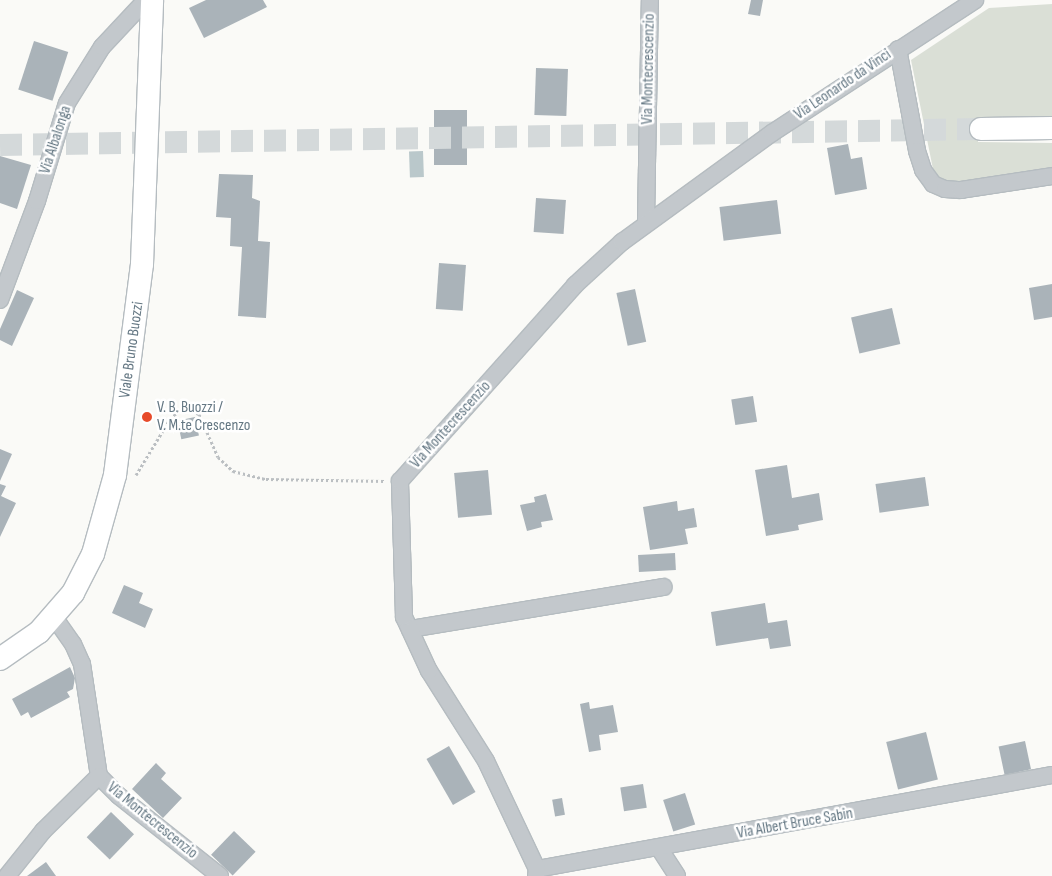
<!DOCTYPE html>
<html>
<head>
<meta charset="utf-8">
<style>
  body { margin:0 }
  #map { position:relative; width:1052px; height:876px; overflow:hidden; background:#fafaf7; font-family:"Sofia Sans Condensed",sans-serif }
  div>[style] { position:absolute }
  .green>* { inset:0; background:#dadfd6 }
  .water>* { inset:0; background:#bac8cb; transform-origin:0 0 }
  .building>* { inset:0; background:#aab3b9; transform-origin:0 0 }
  .secondary-tunnel>* { height:22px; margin-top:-11px; transform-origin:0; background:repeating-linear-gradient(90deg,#d4d9da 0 22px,transparent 0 33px) }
  .path>* { height:3px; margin-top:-1.5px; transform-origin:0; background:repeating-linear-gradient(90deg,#bbbfc2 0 2.5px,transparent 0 5px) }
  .roads { filter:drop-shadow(1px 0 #b5bcc0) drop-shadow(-1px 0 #b5bcc0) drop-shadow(0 1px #b5bcc0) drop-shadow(0 -1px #b5bcc0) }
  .street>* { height:16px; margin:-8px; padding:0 8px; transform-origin:8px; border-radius:8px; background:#c3c8cc }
  .secondary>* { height:22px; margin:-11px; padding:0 11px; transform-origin:11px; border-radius:11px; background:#fff }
  .dots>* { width:14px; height:14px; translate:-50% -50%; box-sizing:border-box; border:2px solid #fff; border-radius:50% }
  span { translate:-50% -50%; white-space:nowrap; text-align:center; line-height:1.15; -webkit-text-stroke:5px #fff; paint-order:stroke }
  .street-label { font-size:16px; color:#647783 }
  .poi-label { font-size:16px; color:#647783 }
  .left { translate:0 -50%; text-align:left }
</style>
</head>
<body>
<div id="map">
  <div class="green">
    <div style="clip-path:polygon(1052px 4px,1052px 119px,977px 120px,978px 142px,1052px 143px,1052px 168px,957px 183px,939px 181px,934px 174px,911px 60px,989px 8px)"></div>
  </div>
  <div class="water">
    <div style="left:423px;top:151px;width:26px;height:14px;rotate:88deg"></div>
  </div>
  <div class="building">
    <div style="clip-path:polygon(206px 0,263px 0,267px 7px,204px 38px,189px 8px)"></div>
    <div style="clip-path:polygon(751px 0,763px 0,760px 16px,748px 14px)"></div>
    <div style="left:34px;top:41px;width:36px;height:51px;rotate:18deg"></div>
    <div style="left:536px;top:68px;width:32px;height:47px;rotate:2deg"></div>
    <div style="left:434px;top:110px;width:33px;height:55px"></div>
    <div style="clip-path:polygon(848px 144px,851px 159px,862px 157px,867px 189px,835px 195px,827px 148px)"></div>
    <div style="clip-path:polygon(0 156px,31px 165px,17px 209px,0 203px)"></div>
    <div style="clip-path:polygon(219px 174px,253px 175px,252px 198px,260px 201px,258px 241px,270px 242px,266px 318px,238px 316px,242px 247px,230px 246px,231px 218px,216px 217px)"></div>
    <div style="left:536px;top:198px;width:30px;height:34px;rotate:4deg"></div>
    <div style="left:777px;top:200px;width:34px;height:58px;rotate:83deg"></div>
    <div style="left:439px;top:263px;width:27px;height:46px;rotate:4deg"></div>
    <div style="clip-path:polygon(1052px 284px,1052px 317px,1034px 320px,1029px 288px)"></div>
    <div style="left:635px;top:289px;width:54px;height:19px;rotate:78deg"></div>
    <div style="clip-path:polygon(17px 290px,34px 298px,12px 346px,0 340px,0 329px)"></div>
    <div style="left:892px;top:308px;width:37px;height:42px;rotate:77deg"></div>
    <div style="left:753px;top:396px;width:26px;height:22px;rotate:81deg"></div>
    <div style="left:195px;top:417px;width:19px;height:18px;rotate:78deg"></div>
    <div style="clip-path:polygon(0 449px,12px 454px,0 481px)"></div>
    <div style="clip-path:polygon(787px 465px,792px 498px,819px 493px,823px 520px,798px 525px,799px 530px,766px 536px,755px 470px)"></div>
    <div style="left:488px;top:470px;width:45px;height:34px;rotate:85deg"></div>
    <div style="left:925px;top:477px;width:29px;height:50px;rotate:82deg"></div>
    <div style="clip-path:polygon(0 484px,6px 486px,1px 496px,16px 503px,0 537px)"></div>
    <div style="clip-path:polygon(546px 494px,553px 520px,541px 522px,542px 527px,527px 531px,520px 505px,535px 502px,534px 497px)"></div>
    <div style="clip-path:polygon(677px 501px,678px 511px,694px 508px,697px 527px,685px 529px,688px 544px,650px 550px,643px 507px)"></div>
    <div style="left:675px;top:553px;width:17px;height:37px;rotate:87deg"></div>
    <div style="clip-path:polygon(124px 585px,143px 593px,139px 603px,153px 609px,145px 628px,112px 613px)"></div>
    <div style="clip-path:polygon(765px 603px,768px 623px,787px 620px,791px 646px,770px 649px,768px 638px,716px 646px,711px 612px)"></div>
    <div style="clip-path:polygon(70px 667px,75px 678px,73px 689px,67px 692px,70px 697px,31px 718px,28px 712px,21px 716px,12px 699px)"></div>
    <div style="clip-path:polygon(589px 702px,590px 709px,613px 705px,618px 732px,599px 735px,601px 750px,589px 752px,580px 704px)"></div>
    <div style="left:926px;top:732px;width:49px;height:41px;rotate:76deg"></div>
    <div style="left:1025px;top:741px;width:29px;height:27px;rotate:78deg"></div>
    <div style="left:449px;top:746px;width:53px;height:26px;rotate:60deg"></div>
    <div style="clip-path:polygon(156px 763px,166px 773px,161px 779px,182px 798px,163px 818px,132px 789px)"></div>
    <div style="left:643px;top:784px;width:24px;height:23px;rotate:81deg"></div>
    <div style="left:685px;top:793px;width:33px;height:23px;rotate:72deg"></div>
    <div style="left:562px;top:798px;width:17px;height:10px;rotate:80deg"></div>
    <div style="left:111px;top:812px;width:32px;height:35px;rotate:44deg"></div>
    <div style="left:234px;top:831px;width:30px;height:33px;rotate:44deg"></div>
    <div style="clip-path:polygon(46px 862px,56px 876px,27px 876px)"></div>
  </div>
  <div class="secondary-tunnel">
    <div style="left:0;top:145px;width:981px;rotate:-0.93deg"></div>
  </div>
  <div class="path">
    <div style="left:136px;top:475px;width:66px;rotate:-58.7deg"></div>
    <div style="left:170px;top:419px;width:18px;rotate:-43deg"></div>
    <div style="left:183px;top:407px;width:17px;rotate:24deg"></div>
    <div style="left:199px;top:414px;width:47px;rotate:66.2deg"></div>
    <div style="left:218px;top:457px;width:21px;rotate:43deg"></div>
    <div style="left:233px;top:471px;width:34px;rotate:14deg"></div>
    <div style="left:266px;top:479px;width:119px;rotate:1deg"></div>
  </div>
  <div class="roads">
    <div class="street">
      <div style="left:898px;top:49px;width:104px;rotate:79.4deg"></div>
      <div style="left:917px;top:151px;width:20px;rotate:72deg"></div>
      <div style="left:923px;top:170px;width:17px;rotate:54deg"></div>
      <div style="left:933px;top:184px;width:13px;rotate:23deg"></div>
      <div style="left:945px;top:189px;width:16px;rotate:4deg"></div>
      <div style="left:961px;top:190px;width:92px;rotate:-8.7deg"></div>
      <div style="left:646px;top:222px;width:222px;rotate:-89deg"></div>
      <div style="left:0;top:300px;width:106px;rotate:-69.5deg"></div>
      <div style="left:37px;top:201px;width:102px;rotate:-73deg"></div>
      <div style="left:67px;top:103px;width:66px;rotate:-58deg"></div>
      <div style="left:102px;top:47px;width:64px;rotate:-46.9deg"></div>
      <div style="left:54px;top:617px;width:33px;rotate:55deg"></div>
      <div style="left:73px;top:644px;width:22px;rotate:66deg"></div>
      <div style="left:82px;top:664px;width:113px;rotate:81.4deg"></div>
      <div style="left:99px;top:776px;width:28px;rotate:45deg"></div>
      <div style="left:119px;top:796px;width:129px;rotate:38.4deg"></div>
      <div style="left:410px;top:629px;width:257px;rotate:-9.4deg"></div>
      <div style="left:659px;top:848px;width:33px;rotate:57deg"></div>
      <div style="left:537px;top:869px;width:524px;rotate:-10.34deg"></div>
      <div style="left:7px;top:876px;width:58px;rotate:-51.3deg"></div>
      <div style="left:43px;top:831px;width:78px;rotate:-44.5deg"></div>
      <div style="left:536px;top:876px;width:7px;rotate:-82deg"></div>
      <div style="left:537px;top:869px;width:119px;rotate:-115.3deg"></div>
      <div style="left:486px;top:761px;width:107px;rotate:-122.3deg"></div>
      <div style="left:429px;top:671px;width:60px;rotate:-114.8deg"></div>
      <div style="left:404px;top:617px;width:136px;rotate:-91.7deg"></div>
      <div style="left:400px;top:481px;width:263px;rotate:-48.2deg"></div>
      <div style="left:575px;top:285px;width:64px;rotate:-42.5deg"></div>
      <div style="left:622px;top:242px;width:185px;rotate:-36deg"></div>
      <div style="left:772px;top:133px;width:243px;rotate:-33.2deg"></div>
    </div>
    <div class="secondary">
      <div style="left:981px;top:129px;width:71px;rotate:-0.8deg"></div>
      <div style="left:0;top:659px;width:47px;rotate:-34.7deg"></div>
      <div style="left:39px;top:632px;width:52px;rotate:-48.9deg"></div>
      <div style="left:73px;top:593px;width:44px;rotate:-62.9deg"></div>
      <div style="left:93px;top:554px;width:82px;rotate:-74.4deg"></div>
      <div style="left:115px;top:475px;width:213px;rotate:-82.7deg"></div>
      <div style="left:142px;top:264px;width:264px;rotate:-87.8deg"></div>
    </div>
  </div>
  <div class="dots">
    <div style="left:147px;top:417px;background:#e74b2a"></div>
  </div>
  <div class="street-label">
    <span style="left:649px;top:69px;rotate:-89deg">Via Montecrescenzio</span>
    <span style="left:843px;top:85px;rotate:-34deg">Via Leonardo da Vinci</span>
    <span style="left:56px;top:140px;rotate:-72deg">Via Albalonga</span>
    <span style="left:132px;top:350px;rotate:-82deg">Viale Bruno Buozzi</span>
    <span style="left:451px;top:425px;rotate:-48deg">Via Montecrescenzio</span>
    <span style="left:152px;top:821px;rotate:39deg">Via Montecrescenzio</span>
    <span style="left:795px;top:824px;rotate:-10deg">Via Albert Bruce Sabin</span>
  </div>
  <div class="poi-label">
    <span class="left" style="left:157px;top:417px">V. B. Buozzi /<br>V. M.te Crescenzo</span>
  </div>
</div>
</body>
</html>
